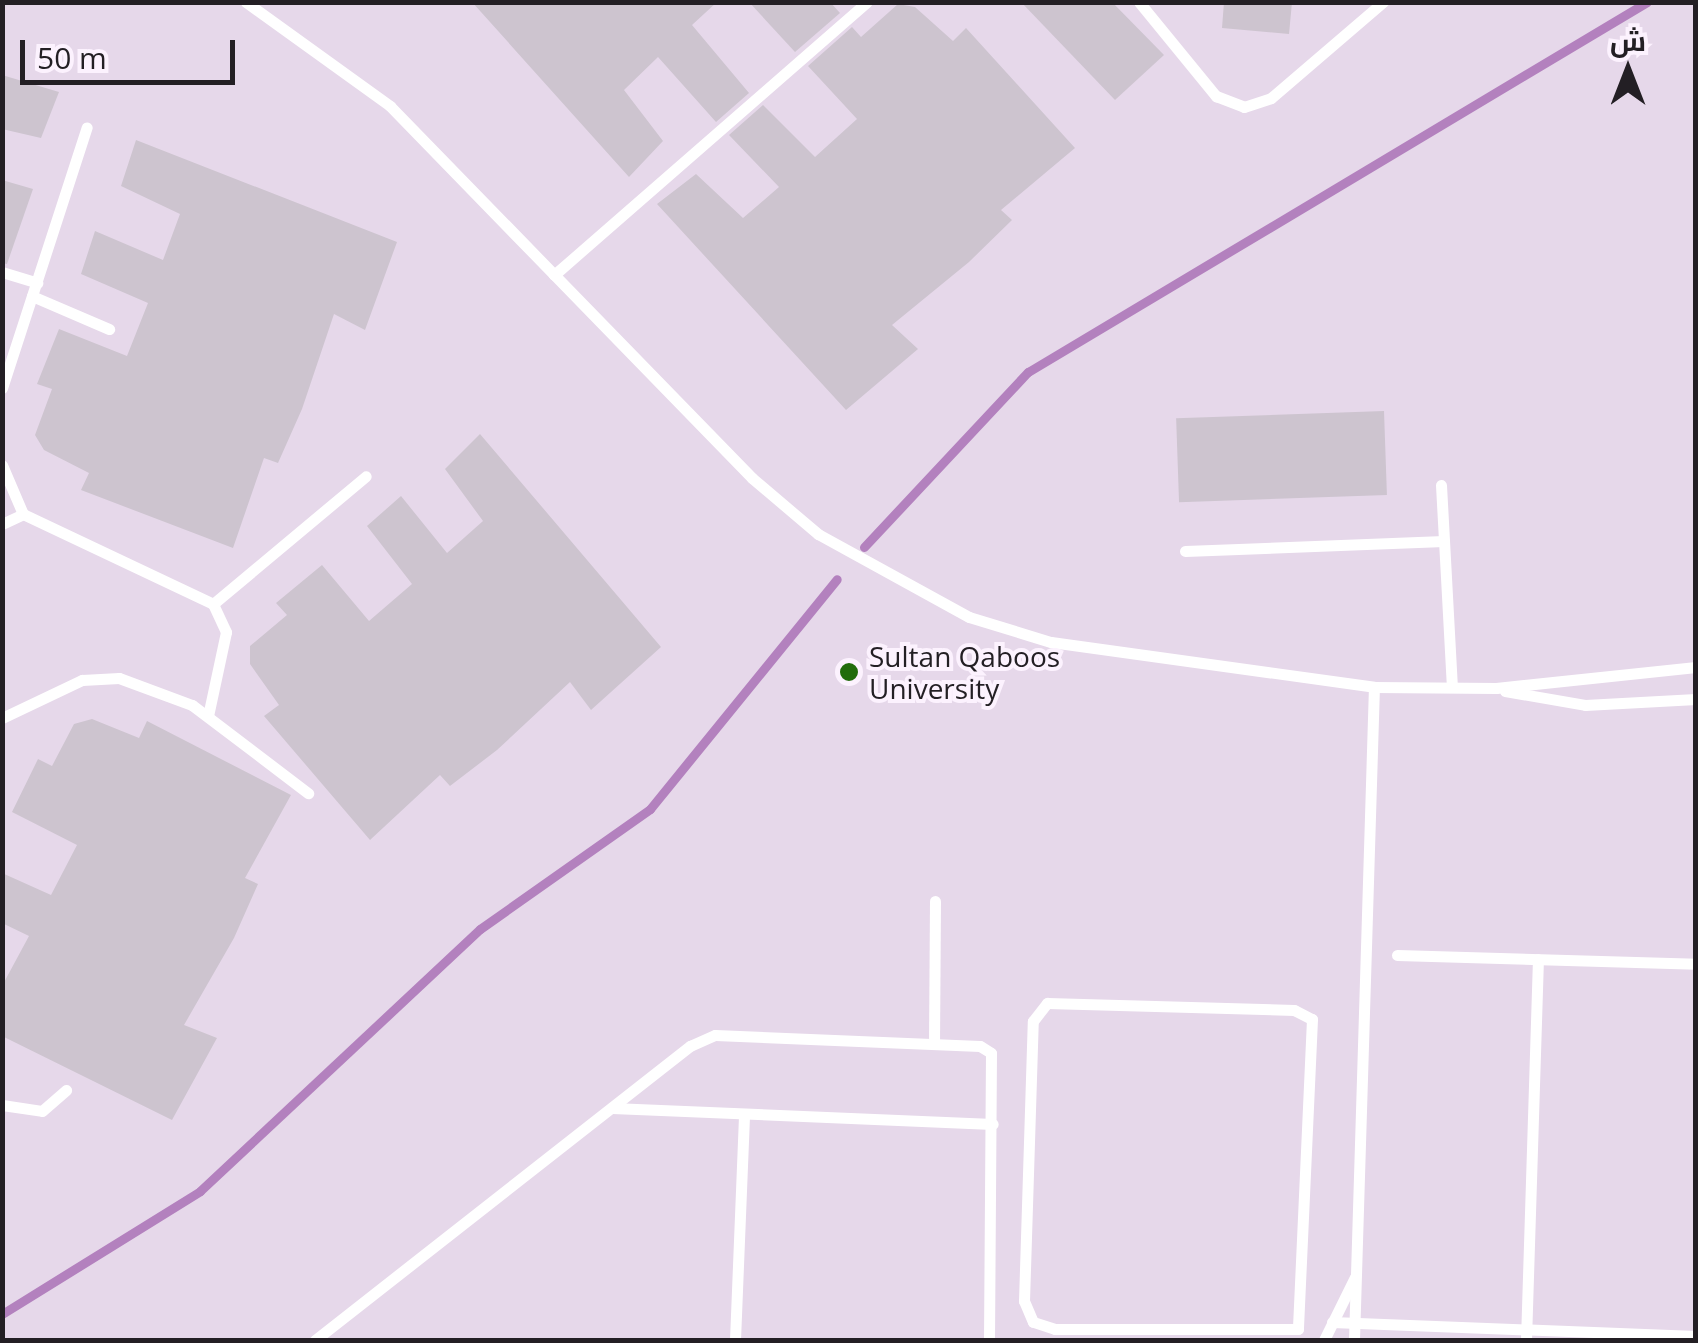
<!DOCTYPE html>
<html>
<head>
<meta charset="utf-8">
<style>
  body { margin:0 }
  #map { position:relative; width:1698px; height:1343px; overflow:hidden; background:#efe5f1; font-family:"Open Sans",Cairo,sans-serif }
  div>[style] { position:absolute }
  .built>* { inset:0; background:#e6d8ea; transform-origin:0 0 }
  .stream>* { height:9px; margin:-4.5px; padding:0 4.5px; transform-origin:4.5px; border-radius:4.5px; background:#b381be }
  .building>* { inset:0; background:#cdc4cf; transform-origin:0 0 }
  .lane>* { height:11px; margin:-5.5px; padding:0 5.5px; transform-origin:5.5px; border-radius:5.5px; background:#fff }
  .dots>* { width:28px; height:28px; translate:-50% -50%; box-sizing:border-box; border:5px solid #fcf2fe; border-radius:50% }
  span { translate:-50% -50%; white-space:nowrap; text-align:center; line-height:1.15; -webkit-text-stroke:8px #fcf2fe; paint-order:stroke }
  .poi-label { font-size:28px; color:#231f24 }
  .left { translate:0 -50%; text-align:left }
  .frame { position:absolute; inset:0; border:5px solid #231f24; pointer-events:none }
  .north { position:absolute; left:1578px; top:20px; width:100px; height:100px; -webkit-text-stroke:8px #fcf2fe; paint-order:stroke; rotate:0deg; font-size:28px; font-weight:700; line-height:40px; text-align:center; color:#231f24 }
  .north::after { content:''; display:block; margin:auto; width:35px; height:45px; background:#231f24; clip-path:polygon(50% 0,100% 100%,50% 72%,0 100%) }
  .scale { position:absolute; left:20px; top:40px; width:215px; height:45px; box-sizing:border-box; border:5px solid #231f24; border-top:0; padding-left:12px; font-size:30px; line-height:35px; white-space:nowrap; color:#231f24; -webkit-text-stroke:8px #fcf2fe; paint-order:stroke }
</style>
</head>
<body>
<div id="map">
  <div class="built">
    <div style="left:3px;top:3px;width:1692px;height:1337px"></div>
  </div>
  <div class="stream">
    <div style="left:864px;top:547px;width:240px;rotate:-46.9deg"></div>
    <div style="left:1028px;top:372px;width:721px;rotate:-30.87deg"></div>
    <div style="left:2px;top:1314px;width:233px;rotate:-31.8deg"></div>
    <div style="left:200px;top:1191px;width:383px;rotate:-43.1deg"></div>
    <div style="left:480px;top:929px;width:208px;rotate:-35.2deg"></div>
    <div style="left:650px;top:809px;width:296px;rotate:-50.9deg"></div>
  </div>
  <div class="building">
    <div style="clip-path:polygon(472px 2px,717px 2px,692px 25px,749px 93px,716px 122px,658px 57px,624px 90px,663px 141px,629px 177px)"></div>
    <div style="clip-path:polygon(749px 2px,830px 2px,840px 13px,795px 52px)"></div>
    <div style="clip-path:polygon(1021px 2px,1112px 2px,1164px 55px,1115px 100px)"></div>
    <div style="clip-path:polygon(1224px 2px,1292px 2px,1289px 34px,1222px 28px)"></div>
    <div style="clip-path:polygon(898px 4px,915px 7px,953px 41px,966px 28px,1075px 148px,1001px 210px,1012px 220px,969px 262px,892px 325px,918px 349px,846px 410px,657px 204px,696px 174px,743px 218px,779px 187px,729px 135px,763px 105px,815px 157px,857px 119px,808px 66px,852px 27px,861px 37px)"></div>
    <div style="clip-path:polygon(2px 75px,59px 92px,41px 138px,2px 129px)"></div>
    <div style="clip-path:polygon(136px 140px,397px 242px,365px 330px,334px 314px,302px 409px,278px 463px,264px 458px,233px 548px,81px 490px,89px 473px,44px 450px,35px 435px,52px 389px,37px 384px,59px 329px,127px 356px,148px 303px,81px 274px,95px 231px,163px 260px,180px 214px,121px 186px)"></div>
    <div style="clip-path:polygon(2px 180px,33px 189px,7px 264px,2px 263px)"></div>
    <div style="left:1384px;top:411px;width:84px;height:208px;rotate:88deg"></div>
    <div style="clip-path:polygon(480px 434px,661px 647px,591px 710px,570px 682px,497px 750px,450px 786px,440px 775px,370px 840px,264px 716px,279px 705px,250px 664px,250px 646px,287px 615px,276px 603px,322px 565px,369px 621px,412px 584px,367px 526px,401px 496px,447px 553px,483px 521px,445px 469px)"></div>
    <div style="clip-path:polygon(92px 719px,139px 738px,147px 721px,291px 795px,245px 878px,258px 884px,234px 938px,184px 1025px,217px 1038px,172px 1120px,2px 1036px,2px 986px,29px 936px,2px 923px,2px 873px,51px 895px,77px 845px,12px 812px,38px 759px,52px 766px,74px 724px)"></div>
  </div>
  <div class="lane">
    <div style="left:246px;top:2px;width:178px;rotate:35.8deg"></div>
    <div style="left:390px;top:106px;width:519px;rotate:45.78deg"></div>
    <div style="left:752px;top:478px;width:87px;rotate:40.3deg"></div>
    <div style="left:818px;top:534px;width:172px;rotate:28.8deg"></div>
    <div style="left:969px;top:617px;width:86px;rotate:17deg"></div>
    <div style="left:1051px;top:642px;width:326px;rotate:7.9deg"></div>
    <div style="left:1374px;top:687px;width:122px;rotate:0.5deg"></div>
    <div style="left:1496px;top:688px;width:201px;rotate:-6deg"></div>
    <div style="left:1139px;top:2px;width:122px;rotate:50.7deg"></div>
    <div style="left:1216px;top:96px;width:30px;rotate:21deg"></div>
    <div style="left:1244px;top:107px;width:28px;rotate:-18deg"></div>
    <div style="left:1271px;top:98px;width:148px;rotate:-40.6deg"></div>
    <div style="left:2px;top:272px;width:37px;rotate:17deg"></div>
    <div style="left:554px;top:275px;width:415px;rotate:-41.1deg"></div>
    <div style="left:32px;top:296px;width:84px;rotate:23.2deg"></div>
    <div style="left:2px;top:388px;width:274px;rotate:-72deg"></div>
    <div style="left:2px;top:465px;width:53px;rotate:66.8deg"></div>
    <div style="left:23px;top:514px;width:210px;rotate:25.3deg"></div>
    <div style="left:213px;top:604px;width:31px;rotate:65deg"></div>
    <div style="left:226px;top:632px;width:86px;rotate:102.1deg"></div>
    <div style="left:1441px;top:485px;width:202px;rotate:86.9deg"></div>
    <div style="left:2px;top:524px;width:23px;rotate:-25deg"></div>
    <div style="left:1185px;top:551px;width:259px;rotate:-2.2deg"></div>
    <div style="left:213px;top:604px;width:199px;rotate:-39.9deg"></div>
    <div style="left:1505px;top:691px;width:81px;rotate:9.9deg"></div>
    <div style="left:1585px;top:705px;width:111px;rotate:-3.1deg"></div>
    <div style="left:2px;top:718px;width:89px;rotate:-25.4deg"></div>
    <div style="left:82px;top:680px;width:37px;rotate:-3deg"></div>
    <div style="left:119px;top:678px;width:78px;rotate:20.3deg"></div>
    <div style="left:192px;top:705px;width:146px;rotate:37.2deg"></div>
    <div style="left:1397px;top:955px;width:299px;rotate:1.7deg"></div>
    <div style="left:1047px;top:1003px;width:247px;rotate:1.6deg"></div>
    <div style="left:1294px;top:1010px;width:20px;rotate:27deg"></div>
    <div style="left:1312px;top:1019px;width:310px;rotate:92.6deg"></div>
    <div style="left:1298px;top:1329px;width:243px;rotate:180deg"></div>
    <div style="left:1055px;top:1329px;width:23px;rotate:-162deg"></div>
    <div style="left:1033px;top:1322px;width:23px;rotate:-113deg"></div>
    <div style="left:1024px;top:1301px;width:280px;rotate:-88.2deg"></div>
    <div style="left:1033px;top:1021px;width:23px;rotate:-52deg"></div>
    <div style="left:934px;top:1044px;width:143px;rotate:-89.6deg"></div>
    <div style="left:2px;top:1105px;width:40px;rotate:8.5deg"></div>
    <div style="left:42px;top:1111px;width:32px;rotate:-41deg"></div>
    <div style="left:612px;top:1108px;width:381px;rotate:2.4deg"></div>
    <div style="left:1332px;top:1322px;width:364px;rotate:2.2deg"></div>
    <div style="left:315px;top:1340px;width:477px;rotate:-38.1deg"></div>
    <div style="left:690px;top:1046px;width:27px;rotate:-24deg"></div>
    <div style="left:715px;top:1035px;width:265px;rotate:2.4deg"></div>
    <div style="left:980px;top:1046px;width:13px;rotate:32deg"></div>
    <div style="left:991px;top:1053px;width:287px;rotate:90.4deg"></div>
    <div style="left:735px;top:1340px;width:224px;rotate:-87.7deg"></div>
    <div style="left:1324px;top:1340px;width:70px;rotate:-63.8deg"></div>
    <div style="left:1354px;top:1340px;width:653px;rotate:-88.25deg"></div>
    <div style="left:1526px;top:1340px;width:381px;rotate:-88.2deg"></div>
  </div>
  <div class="dots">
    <div style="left:849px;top:672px;background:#226c0c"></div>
  </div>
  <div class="poi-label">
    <span class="left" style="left:869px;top:672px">Sultan Qaboos<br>University</span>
  </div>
  <div class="frame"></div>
  <div class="north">ش</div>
  <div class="scale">50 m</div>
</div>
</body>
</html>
